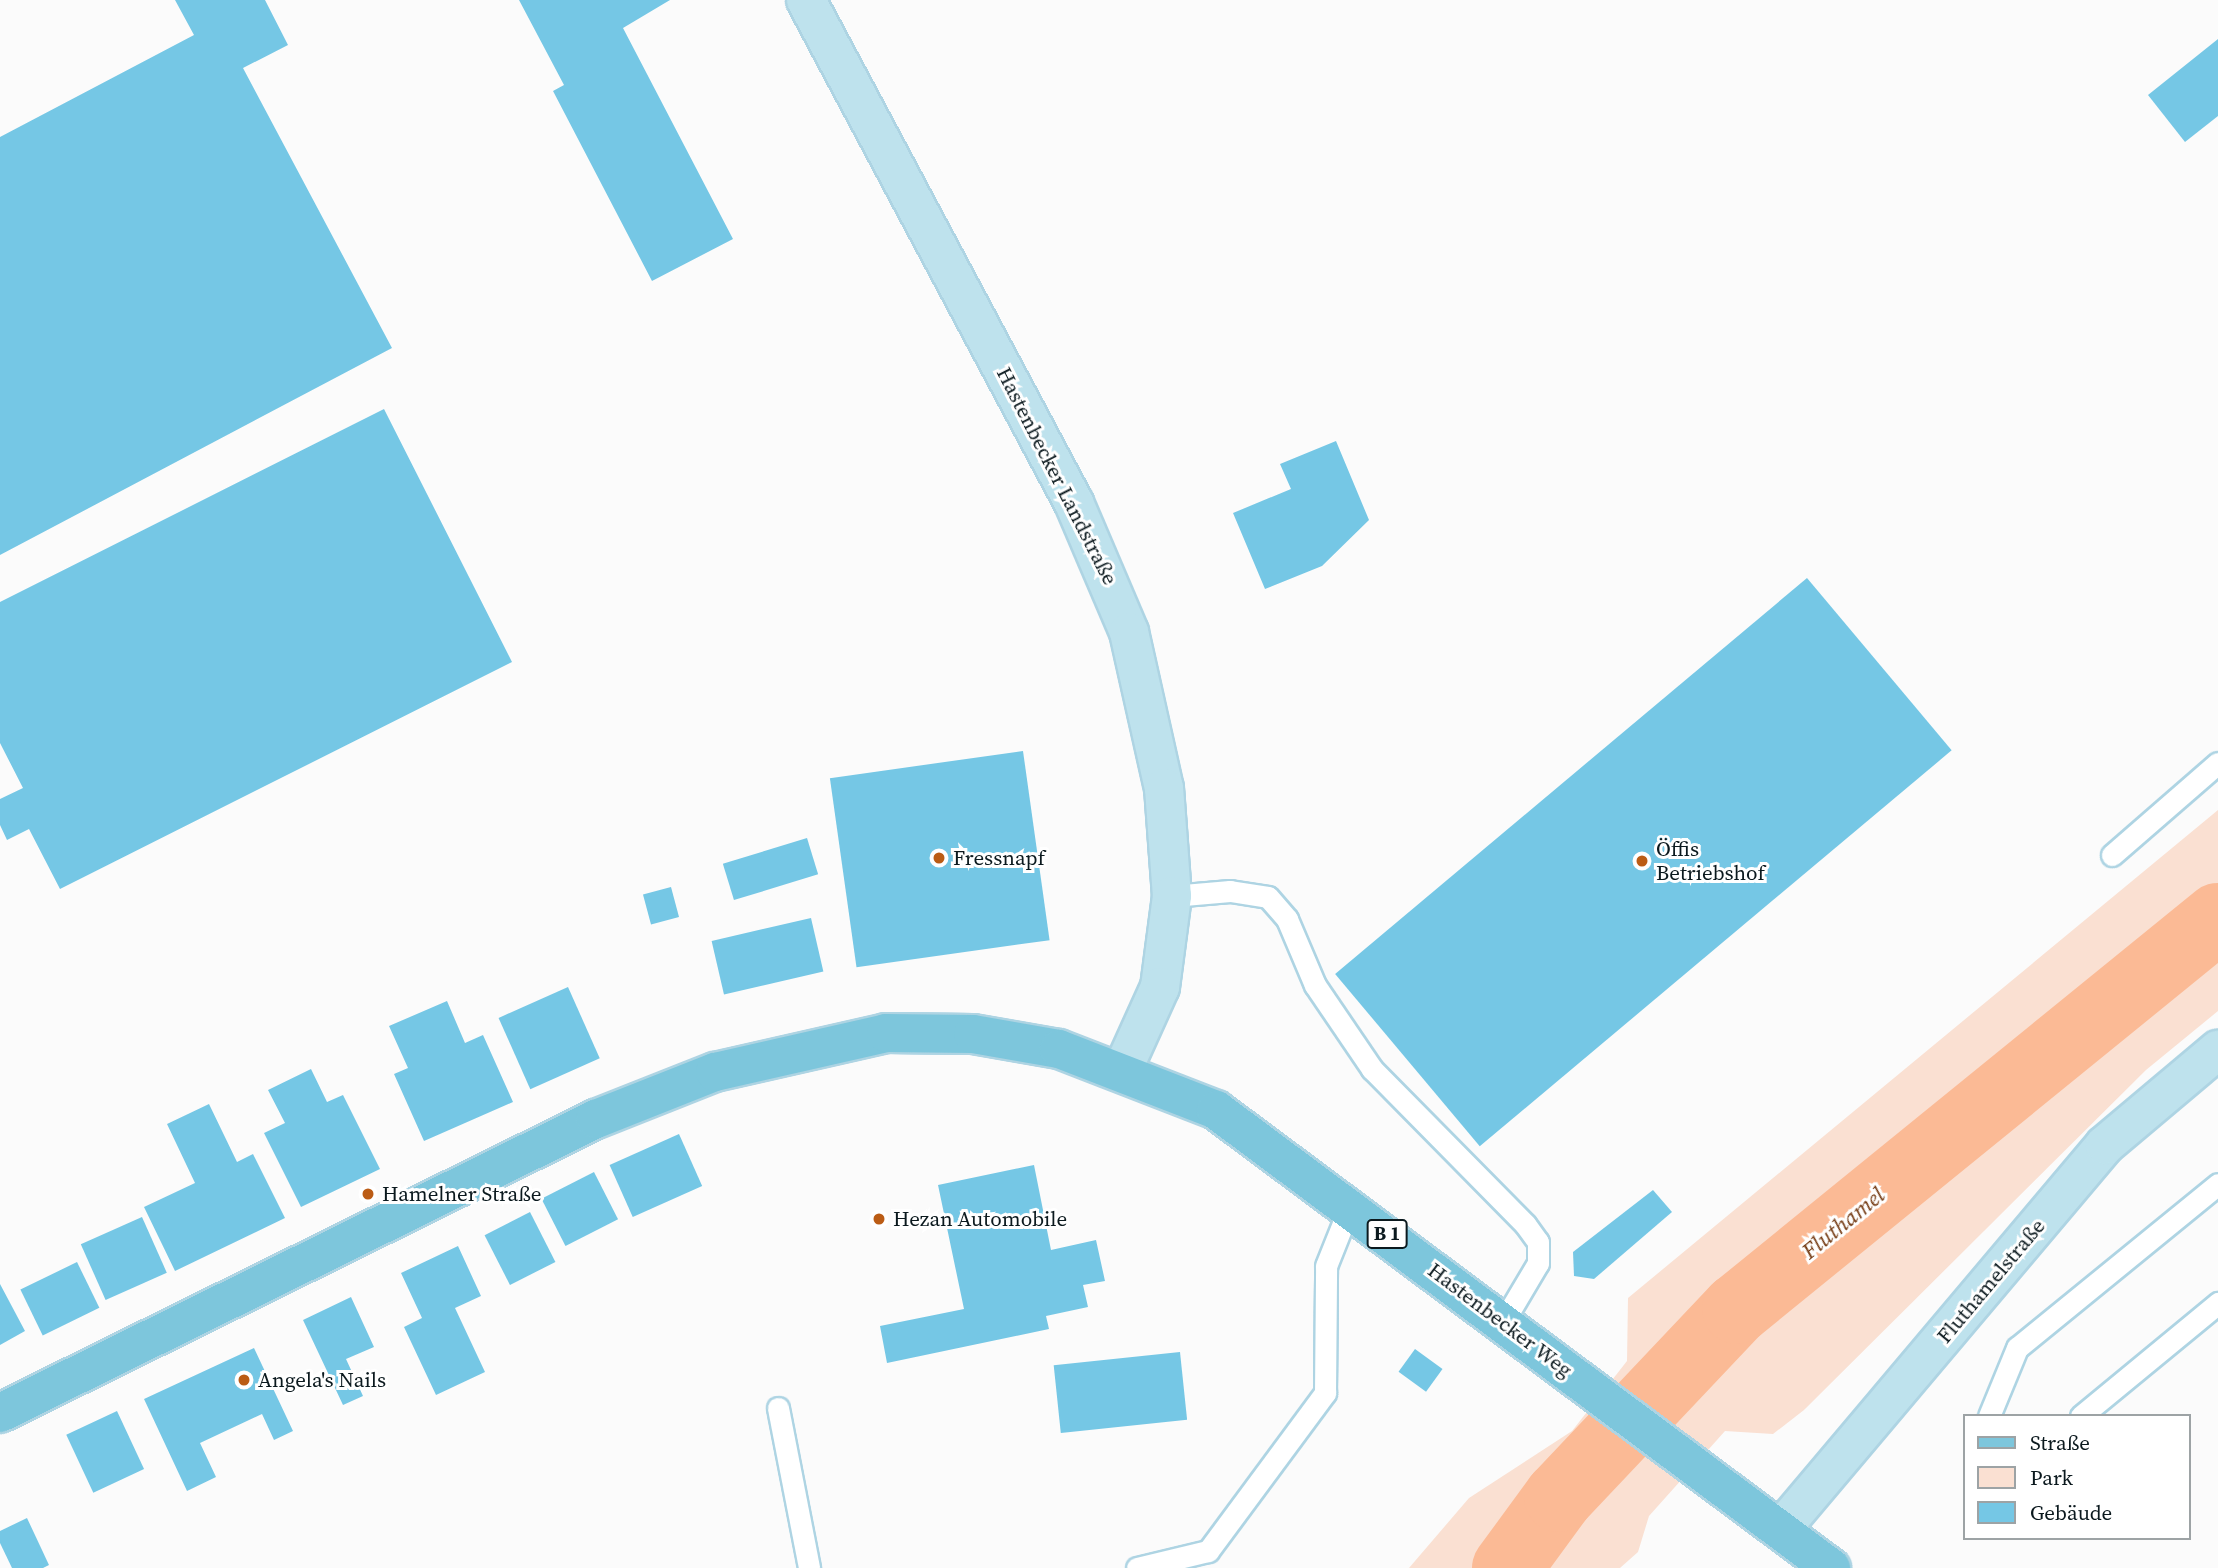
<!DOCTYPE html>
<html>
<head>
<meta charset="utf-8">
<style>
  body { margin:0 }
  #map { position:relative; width:2218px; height:1568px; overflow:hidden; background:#fbfbfb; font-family:"Source Serif 4",serif }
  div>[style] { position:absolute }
  .green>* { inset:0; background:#fae0d2 }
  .river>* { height:70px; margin:-35px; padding:0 35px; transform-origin:35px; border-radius:35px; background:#fbba95 }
  .building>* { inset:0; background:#75c7e5; transform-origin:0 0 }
  .roads { filter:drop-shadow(2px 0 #aed4e3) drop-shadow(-2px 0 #aed4e3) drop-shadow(0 2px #aed4e3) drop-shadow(0 -2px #aed4e3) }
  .service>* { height:21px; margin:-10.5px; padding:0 10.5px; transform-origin:10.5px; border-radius:10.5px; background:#fff }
  .secondary>* { height:38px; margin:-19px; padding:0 19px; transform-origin:19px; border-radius:19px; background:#bee2ed }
  .primary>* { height:38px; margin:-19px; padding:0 19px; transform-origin:19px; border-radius:19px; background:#7dc6dc }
  .dots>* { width:19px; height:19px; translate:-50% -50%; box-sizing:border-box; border:4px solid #fff; border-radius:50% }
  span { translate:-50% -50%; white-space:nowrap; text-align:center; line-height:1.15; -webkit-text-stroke:6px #fff; paint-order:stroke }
  .shield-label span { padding:2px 5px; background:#fff; border:2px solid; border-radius:5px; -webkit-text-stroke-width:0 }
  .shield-label { font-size:19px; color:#0b191e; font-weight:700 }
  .street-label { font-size:21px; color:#0b191e }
  .poi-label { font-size:21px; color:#0b191e }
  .left { translate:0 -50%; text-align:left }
  .water-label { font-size:23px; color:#743a12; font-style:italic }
  .legend { position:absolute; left:1963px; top:1414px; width:228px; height:126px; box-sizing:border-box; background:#fff; border:2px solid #9da3a5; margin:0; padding:9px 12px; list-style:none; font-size:21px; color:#0b191e }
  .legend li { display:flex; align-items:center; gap:14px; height:35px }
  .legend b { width:35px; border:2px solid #9da3a5 }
</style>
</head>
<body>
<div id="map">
  <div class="green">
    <div style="clip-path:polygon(2218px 810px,2218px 1011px,2146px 1070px,1804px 1410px,1773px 1434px,1725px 1431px,1649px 1516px,1638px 1552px,1620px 1568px,1409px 1568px,1469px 1498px,1572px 1431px,1627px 1361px,1628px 1298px)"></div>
  </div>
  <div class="river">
    <div style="left:1507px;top:1568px;width:88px;rotate:-53.8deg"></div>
    <div style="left:1559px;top:1497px;width:259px;rotate:-46.6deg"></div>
    <div style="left:1737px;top:1309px;width:620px;rotate:-39.11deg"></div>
  </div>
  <div class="building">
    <div style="clip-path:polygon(175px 0,265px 0,288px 45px,243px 68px,392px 348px,0 555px,0 137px,194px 35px)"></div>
    <div style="clip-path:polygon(519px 0,670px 0,623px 28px,733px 239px,652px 281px,553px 91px,564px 85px)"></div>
    <div style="clip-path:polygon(2218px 39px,2218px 116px,2185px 142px,2148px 95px)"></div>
    <div style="clip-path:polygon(384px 409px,512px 662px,60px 889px,29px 829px,7px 840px,0 825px,0 799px,23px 788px,0 743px,0 602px)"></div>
    <div style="clip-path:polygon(1336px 441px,1369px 520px,1322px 566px,1265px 589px,1233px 513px,1291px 489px,1280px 464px)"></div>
    <div style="left:1807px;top:578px;width:225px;height:616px;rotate:50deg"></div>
    <div style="left:1023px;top:751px;width:191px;height:195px;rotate:82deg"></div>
    <div style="left:807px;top:838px;width:38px;height:88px;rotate:73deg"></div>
    <div style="left:671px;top:887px;width:31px;height:29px;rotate:75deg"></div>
    <div style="left:811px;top:918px;width:55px;height:102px;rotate:77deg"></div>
    <div style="left:568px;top:987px;width:78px;height:76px;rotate:66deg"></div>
    <div style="clip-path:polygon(447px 1001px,465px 1043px,483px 1035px,513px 1102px,424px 1141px,394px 1074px,408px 1068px,389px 1026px)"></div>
    <div style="clip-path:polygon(311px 1069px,327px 1102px,343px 1095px,380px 1169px,301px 1207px,264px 1133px,285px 1123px,268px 1090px)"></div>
    <div style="clip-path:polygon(209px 1104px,237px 1162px,253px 1154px,285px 1218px,175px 1271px,144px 1207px,195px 1183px,167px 1124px)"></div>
    <div style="left:679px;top:1134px;width:57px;height:76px;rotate:66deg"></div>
    <div style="clip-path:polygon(1034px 1165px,1051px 1250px,1096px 1240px,1105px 1281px,1083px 1285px,1088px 1307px,1046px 1316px,1049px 1329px,887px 1363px,880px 1326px,964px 1309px,938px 1185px)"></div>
    <div style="left:594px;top:1172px;width:53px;height:59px;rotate:63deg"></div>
    <div style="clip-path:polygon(1653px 1190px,1672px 1212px,1594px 1279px,1574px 1276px,1573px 1252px)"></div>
    <div style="left:530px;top:1212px;width:56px;height:51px;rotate:63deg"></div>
    <div style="left:142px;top:1217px;width:61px;height:67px;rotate:66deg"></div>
    <div style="clip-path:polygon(458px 1246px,481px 1296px,455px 1308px,485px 1372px,436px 1395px,404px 1327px,422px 1318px,401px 1273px)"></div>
    <div style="left:77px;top:1262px;width:51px;height:63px;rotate:64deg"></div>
    <div style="clip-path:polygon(0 1284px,25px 1331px,0 1345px)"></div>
    <div style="clip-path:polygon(351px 1297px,374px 1347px,346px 1359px,363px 1396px,343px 1405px,303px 1320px)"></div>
    <div style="clip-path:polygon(254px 1348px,293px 1431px,274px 1440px,262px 1414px,200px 1443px,216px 1477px,187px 1491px,144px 1399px)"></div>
    <div style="left:1415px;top:1349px;width:34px;height:28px;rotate:36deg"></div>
    <div style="left:1180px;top:1352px;width:68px;height:127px;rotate:84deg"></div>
    <div style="left:117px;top:1411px;width:64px;height:56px;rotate:65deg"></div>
    <div style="clip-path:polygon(27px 1518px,49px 1565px,43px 1568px,12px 1568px,0 1543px,0 1531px)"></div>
  </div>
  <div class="roads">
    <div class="service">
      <div style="left:2112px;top:855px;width:140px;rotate:-41deg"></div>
      <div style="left:1172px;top:896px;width:58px;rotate:-4.9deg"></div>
      <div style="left:1230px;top:891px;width:38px;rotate:9deg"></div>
      <div style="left:1268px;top:897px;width:29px;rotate:49deg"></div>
      <div style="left:1287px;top:919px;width:72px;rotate:67deg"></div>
      <div style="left:1315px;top:985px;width:102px;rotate:55.8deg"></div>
      <div style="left:1372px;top:1069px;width:218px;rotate:45.4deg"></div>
      <div style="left:1525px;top:1224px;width:22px;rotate:54deg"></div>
      <div style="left:1538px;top:1242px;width:21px;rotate:90deg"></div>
      <div style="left:1538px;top:1263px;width:69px;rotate:120.7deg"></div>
      <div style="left:778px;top:1408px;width:163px;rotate:79deg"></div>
      <div style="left:1989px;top:1416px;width:74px;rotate:-67.6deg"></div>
      <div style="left:2017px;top:1348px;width:259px;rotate:-39.2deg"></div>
      <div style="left:2081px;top:1416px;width:178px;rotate:-39.5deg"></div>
      <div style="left:1137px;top:1568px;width:73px;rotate:-13.5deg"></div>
      <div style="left:1208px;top:1551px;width:197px;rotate:-53.5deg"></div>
      <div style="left:1325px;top:1393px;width:127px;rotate:-89.5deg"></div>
      <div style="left:1326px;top:1266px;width:65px;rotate:-68.2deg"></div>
    </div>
    <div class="secondary">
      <div style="left:806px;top:0;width:570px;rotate:61.95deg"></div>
      <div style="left:1074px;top:503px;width:140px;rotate:66.9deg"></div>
      <div style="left:1129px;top:632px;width:160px;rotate:77.4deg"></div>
      <div style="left:1164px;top:788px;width:108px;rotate:85.8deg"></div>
      <div style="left:1172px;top:896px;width:92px;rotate:97.5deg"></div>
      <div style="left:1160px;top:987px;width:90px;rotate:114.3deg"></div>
      <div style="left:1781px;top:1529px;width:502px;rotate:-49.84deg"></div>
      <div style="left:2105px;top:1145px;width:148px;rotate:-40.1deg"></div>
    </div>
    <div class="primary">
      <div style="left:0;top:1413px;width:665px;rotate:-26.26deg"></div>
      <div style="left:596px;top:1119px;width:128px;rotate:-21.6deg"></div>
      <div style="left:715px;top:1072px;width:175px;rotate:-12.8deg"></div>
      <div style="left:886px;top:1033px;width:87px;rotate:0.7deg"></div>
      <div style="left:973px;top:1034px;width:87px;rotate:9.9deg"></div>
      <div style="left:1059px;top:1049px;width:168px;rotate:21.2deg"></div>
      <div style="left:1216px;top:1110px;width:767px;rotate:36.68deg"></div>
    </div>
  </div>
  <div class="dots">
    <div style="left:939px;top:858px;background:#bb5c15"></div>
    <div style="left:1642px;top:861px;background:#bb5c15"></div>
    <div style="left:368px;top:1194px;background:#bb5c15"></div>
    <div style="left:879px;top:1219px;background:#bb5c15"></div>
    <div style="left:244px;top:1380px;background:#bb5c15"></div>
  </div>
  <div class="shield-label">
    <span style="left:1387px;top:1234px">B 1</span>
  </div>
  <div class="street-label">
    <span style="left:1057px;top:476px;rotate:63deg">Hastenbecker Landstraße</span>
    <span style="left:1991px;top:1281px;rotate:-50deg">Fluthamelstraße</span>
    <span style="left:1500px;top:1320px;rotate:37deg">Hastenbecker Weg</span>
  </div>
  <div class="poi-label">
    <span class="left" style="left:1656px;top:861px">Öffis<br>Betriebshof</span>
    <span class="left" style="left:953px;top:858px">Fressnapf</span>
    <span class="left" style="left:382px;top:1194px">Hamelner Straße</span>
    <span class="left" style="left:893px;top:1219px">Hezan Automobile</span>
    <span class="left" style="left:258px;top:1380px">Angela's Nails</span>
  </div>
  <div class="water-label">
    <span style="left:1843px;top:1223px;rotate:-39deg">Fluthamel</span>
  </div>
  <ul class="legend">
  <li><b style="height:9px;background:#7dc6dc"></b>Straße</li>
  <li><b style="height:19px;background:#fae0d2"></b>Park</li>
  <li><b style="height:19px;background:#75c7e5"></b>Gebäude</li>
  </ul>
</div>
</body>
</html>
